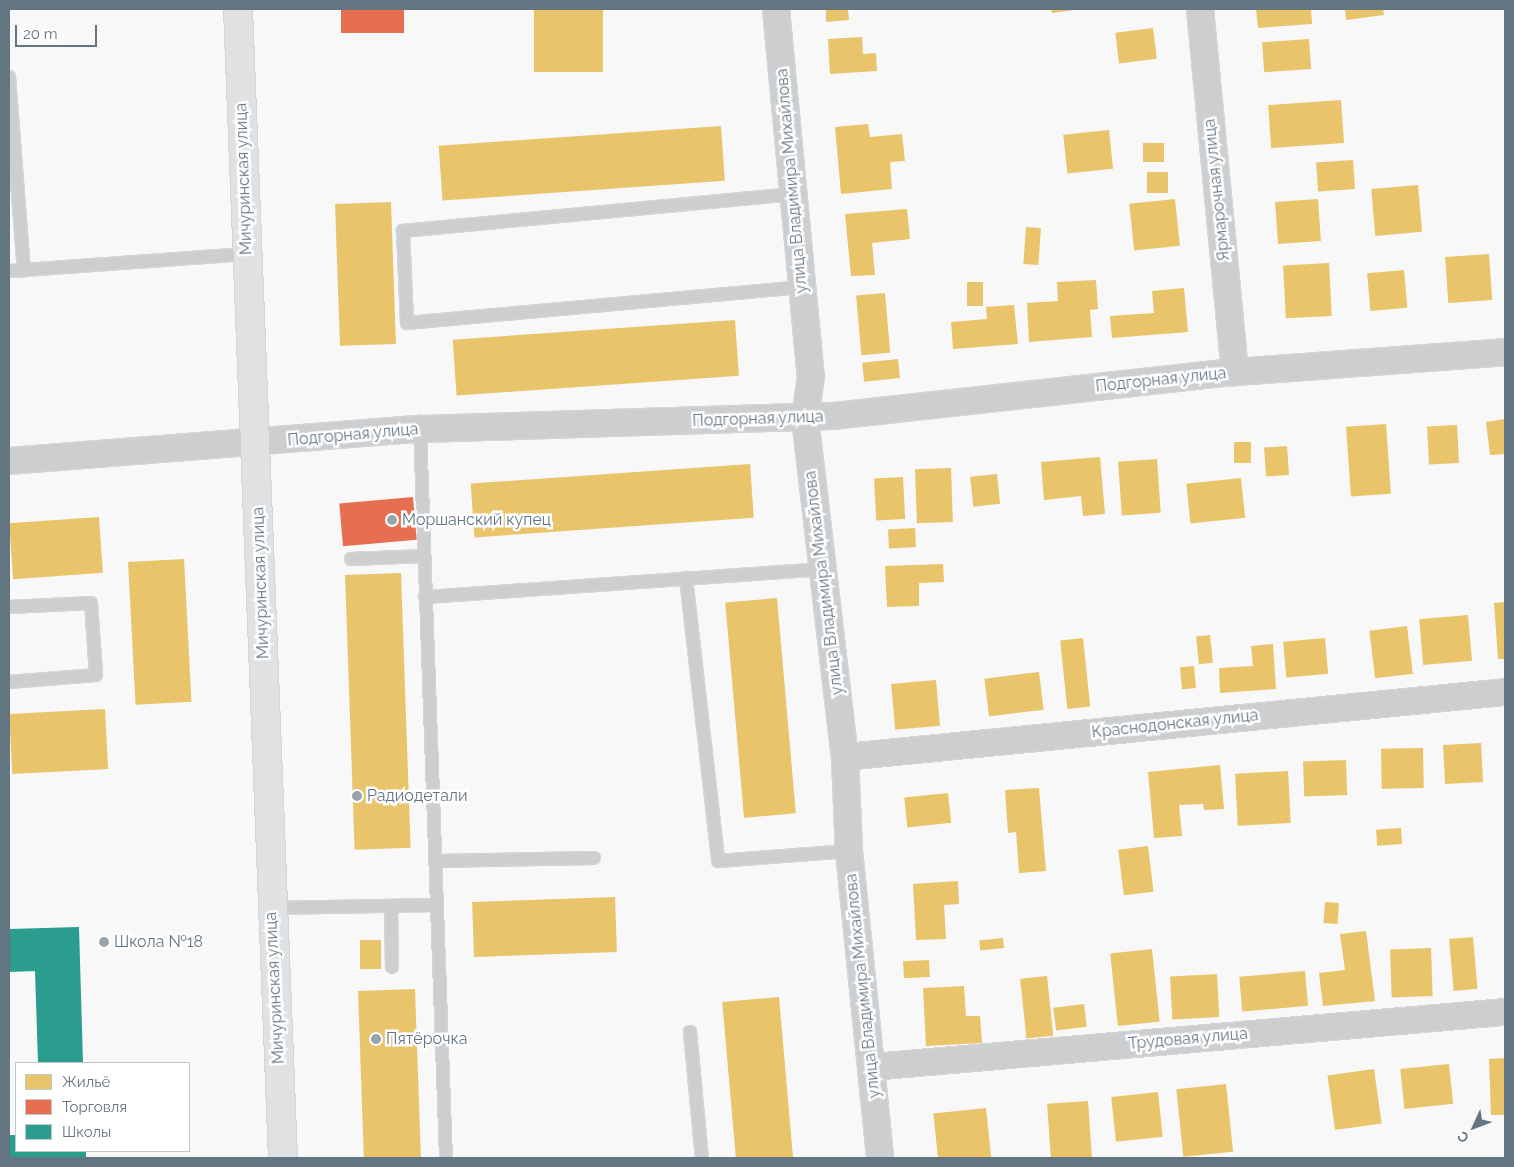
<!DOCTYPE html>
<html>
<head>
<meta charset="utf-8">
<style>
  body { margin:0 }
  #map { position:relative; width:1514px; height:1167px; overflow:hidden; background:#f8f8f8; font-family:Raleway,sans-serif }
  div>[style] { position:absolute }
  .homes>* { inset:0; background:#e9c46a; transform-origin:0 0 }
  .shops>* { inset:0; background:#e76f51; transform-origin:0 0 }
  .schools>* { inset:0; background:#2a9d8f }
  .roads { filter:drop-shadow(1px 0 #d4d5d6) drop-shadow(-1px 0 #d4d5d6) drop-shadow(0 1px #d4d5d6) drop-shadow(0 -1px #d4d5d6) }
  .service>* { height:12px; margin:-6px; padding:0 6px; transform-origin:6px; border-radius:6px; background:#cdcecf }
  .minor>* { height:26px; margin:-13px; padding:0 13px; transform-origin:13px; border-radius:13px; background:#cdcecf }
  .primary>* { height:28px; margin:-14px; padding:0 14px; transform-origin:14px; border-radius:14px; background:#e0e1e2 }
  .dots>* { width:14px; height:14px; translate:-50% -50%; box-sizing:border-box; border:2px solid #fff; border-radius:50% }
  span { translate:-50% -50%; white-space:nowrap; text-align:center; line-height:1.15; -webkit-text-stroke:5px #fff; paint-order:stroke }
  .street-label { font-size:16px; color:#647582 }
  .poi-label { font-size:16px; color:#647582 }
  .left { translate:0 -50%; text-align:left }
  .frame { position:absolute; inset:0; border:10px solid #647582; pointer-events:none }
  .legend { position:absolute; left:15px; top:1062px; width:175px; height:90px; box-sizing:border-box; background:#fff; border:1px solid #c1c8cd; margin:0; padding:6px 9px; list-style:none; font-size:15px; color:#647582 }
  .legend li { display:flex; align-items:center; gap:10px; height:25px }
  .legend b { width:25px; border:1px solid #c1c8cd }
  .north { position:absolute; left:1449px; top:1102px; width:50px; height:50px; -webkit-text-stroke:4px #fff; paint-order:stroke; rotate:227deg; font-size:14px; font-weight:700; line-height:20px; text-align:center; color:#647582 }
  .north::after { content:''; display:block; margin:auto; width:18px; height:22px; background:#647582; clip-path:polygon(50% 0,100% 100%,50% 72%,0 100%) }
  .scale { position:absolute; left:15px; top:25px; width:82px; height:22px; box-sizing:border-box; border:2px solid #647582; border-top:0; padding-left:6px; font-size:15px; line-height:18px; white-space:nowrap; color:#647582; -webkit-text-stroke:4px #fff; paint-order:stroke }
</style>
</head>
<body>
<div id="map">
  <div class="homes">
    <div style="left:534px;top:9px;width:69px;height:63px"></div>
    <div style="clip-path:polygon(826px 9px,848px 9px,849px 20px,826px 22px)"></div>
    <div style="clip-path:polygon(1051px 9px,1073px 9px,1073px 10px,1052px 13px)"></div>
    <div style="clip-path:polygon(1256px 9px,1311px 9px,1312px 24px,1258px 28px)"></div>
    <div style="clip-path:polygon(1345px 9px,1383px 9px,1384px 15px,1346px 20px)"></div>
    <div style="left:1153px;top:28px;width:31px;height:38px;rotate:83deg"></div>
    <div style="clip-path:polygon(862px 37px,863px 54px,876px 53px,877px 71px,830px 74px,828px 39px)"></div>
    <div style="left:1309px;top:39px;width:30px;height:47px;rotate:86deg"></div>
    <div style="left:1341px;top:100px;width:43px;height:73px;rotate:86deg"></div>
    <div style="clip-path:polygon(868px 124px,870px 137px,902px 134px,905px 161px,890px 162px,892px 189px,841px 194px,835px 127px)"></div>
    <div style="left:721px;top:126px;width:55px;height:283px;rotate:86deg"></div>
    <div style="left:1109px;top:130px;width:39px;height:46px;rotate:84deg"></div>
    <div style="left:1143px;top:143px;width:21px;height:19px"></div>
    <div style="left:1353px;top:160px;width:29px;height:37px;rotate:86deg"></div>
    <div style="left:1147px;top:172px;width:21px;height:21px"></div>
    <div style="left:1418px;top:185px;width:47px;height:47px;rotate:85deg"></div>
    <div style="left:1175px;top:199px;width:47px;height:46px;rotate:84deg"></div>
    <div style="left:1318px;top:199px;width:42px;height:43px;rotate:86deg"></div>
    <div style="left:391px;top:202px;width:142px;height:56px;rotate:88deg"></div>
    <div style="clip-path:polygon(907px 209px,910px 239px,872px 243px,875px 275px,851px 276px,845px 214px)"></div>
    <div style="left:1026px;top:227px;width:15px;height:37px;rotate:4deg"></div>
    <div style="left:1489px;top:254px;width:46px;height:44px;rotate:86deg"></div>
    <div style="left:1329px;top:263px;width:53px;height:46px;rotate:87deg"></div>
    <div style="left:1404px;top:270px;width:38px;height:37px;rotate:85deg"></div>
    <div style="clip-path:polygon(1096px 280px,1098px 309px,1090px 310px,1092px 337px,1029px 342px,1027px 303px,1058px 301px,1057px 282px)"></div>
    <div style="left:967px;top:282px;width:16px;height:24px"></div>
    <div style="clip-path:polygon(1184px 288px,1188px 332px,1112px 338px,1110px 316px,1154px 313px,1152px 291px)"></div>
    <div style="left:885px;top:293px;width:60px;height:29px;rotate:85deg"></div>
    <div style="clip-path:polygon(1014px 305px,1018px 344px,953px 349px,951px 322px,987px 319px,986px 307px)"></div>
    <div style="left:735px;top:320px;width:56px;height:283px;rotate:86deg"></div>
    <div style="left:898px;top:359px;width:19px;height:36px;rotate:84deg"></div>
    <div style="clip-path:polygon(1505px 419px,1505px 454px,1490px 455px,1486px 422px)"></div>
    <div style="left:1386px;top:424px;width:70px;height:40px;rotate:86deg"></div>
    <div style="left:1457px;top:425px;width:38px;height:30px;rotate:87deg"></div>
    <div style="left:1251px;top:442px;width:21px;height:17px;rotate:90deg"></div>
    <div style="left:1287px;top:446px;width:29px;height:23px;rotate:86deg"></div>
    <div style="clip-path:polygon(1100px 457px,1105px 514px,1083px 516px,1081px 496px,1044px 500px,1041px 462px)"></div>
    <div style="left:1157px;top:459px;width:54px;height:39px;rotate:86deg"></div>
    <div style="left:750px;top:464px;width:54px;height:280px;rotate:86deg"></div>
    <div style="left:951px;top:468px;width:54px;height:36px;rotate:88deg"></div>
    <div style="left:997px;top:474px;width:30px;height:27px;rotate:84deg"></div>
    <div style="left:903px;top:477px;width:42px;height:29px;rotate:87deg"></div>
    <div style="left:1241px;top:478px;width:40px;height:55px;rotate:84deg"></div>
    <div style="left:99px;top:517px;width:56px;height:90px;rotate:86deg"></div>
    <div style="left:915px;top:528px;width:19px;height:27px;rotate:87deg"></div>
    <div style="left:184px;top:559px;width:143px;height:56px;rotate:87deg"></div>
    <div style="clip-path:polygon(943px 564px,944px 582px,919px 583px,919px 606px,887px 607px,885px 566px)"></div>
    <div style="left:401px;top:573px;width:275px;height:56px;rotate:88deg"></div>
    <div style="left:777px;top:598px;width:216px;height:52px;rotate:85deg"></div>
    <div style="clip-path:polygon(1505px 602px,1505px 659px,1498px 659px,1494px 603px)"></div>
    <div style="left:1468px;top:615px;width:46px;height:49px;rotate:85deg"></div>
    <div style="left:1407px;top:626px;width:48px;height:38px;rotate:83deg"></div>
    <div style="left:1210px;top:635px;width:28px;height:14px;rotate:84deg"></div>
    <div style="left:1083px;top:638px;width:69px;height:23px;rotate:84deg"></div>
    <div style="left:1325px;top:638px;width:36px;height:42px;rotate:85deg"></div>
    <div style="clip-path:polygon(1273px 644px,1276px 689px,1220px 693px,1219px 668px,1253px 666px,1251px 646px)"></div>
    <div style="left:1194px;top:666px;width:22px;height:14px;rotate:85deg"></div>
    <div style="left:1039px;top:672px;width:38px;height:55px;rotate:83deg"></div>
    <div style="left:936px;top:680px;width:46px;height:45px;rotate:85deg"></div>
    <div style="left:105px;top:709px;width:60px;height:96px;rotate:87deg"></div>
    <div style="left:1481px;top:743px;width:39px;height:38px;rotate:87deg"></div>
    <div style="left:1423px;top:748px;width:40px;height:42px;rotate:89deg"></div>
    <div style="left:1346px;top:760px;width:35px;height:43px;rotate:88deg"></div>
    <div style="clip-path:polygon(1220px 765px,1224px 809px,1204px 810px,1203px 804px,1179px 805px,1182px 836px,1154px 838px,1148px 772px)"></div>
    <div style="left:1288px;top:771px;width:52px;height:53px;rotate:87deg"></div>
    <div style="clip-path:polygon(1039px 788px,1046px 871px,1019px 873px,1016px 832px,1008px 833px,1005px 790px)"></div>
    <div style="left:948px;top:793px;width:30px;height:44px;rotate:84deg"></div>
    <div style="left:1401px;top:828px;width:16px;height:25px;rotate:86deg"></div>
    <div style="left:1148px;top:846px;width:46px;height:30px;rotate:83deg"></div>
    <div style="clip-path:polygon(958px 881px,959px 904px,944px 905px,946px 939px,916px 940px,913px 884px)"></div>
    <div style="left:615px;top:897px;width:55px;height:143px;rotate:88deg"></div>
    <div style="left:1325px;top:902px;width:14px;height:21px;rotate:4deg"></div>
    <div style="clip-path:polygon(1366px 931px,1375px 1001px,1323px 1006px,1319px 973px,1345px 970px,1340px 934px)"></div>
    <div style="left:1473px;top:937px;width:52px;height:24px;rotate:85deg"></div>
    <div style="left:1003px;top:938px;width:10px;height:24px;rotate:84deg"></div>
    <div style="left:360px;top:940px;width:21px;height:29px"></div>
    <div style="left:1431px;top:948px;width:48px;height:41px;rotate:88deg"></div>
    <div style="left:1152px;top:949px;width:73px;height:42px;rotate:84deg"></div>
    <div style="left:929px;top:960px;width:17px;height:26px;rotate:87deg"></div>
    <div style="left:1305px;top:971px;width:35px;height:66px;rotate:85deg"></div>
    <div style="left:1217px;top:974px;width:43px;height:47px;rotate:87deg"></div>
    <div style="left:1047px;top:976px;width:60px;height:27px;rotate:84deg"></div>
    <div style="clip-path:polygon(964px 986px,966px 1016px,980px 1016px,982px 1043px,926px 1046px,923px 988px)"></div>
    <div style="left:415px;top:989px;width:169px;height:57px;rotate:88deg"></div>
    <div style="left:779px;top:997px;width:162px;height:57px;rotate:85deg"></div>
    <div style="left:1084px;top:1004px;width:23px;height:31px;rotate:83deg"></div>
    <div style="clip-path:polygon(1505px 1058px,1505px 1115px,1491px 1115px,1489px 1059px)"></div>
    <div style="left:1449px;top:1064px;width:40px;height:49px;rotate:84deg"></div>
    <div style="left:1374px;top:1069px;width:55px;height:47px;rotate:82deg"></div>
    <div style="left:1226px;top:1084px;width:68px;height:50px;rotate:84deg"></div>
    <div style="left:1158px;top:1092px;width:45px;height:47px;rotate:84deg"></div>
    <div style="left:1088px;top:1101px;width:57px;height:41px;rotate:86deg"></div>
    <div style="left:986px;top:1108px;width:50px;height:53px;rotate:84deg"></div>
  </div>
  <div class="shops">
    <div style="left:341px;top:9px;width:63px;height:24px"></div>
    <div style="left:413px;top:497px;width:43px;height:74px;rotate:85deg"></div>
  </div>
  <div class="schools">
    <div style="clip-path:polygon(79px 927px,83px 1063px,38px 1063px,35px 971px,9px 972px,9px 929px)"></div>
    <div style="clip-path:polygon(9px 1135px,16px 1135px,16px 1151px,86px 1151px,86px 1158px,9px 1158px)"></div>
  </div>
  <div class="roads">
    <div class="service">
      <div style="left:9px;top:77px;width:194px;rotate:85.6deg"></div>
      <div style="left:793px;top:194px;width:392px;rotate:174.6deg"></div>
      <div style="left:403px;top:231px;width:92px;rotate:87.5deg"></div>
      <div style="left:407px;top:323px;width:398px;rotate:-5.2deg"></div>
      <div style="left:9px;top:271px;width:239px;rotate:-4.1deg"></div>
      <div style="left:420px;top:429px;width:729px;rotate:87.96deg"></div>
      <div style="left:351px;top:559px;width:73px;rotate:-2.4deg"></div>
      <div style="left:686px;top:578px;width:285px;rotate:83.5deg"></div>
      <div style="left:718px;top:861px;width:131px;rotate:-4.4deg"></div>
      <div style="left:425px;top:597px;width:398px;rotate:-4deg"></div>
      <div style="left:9px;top:607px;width:82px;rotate:-2.8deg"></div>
      <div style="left:91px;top:603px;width:72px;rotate:86deg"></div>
      <div style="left:96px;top:675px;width:87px;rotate:175.4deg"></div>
      <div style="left:435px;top:861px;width:159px;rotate:-1.1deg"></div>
      <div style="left:391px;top:906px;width:61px;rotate:89.1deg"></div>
      <div style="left:271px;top:908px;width:166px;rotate:-1deg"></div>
      <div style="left:690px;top:1032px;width:127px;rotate:84.6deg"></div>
    </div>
    <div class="minor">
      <div style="left:776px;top:9px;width:369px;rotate:84.6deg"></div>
      <div style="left:811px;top:376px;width:42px;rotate:98.1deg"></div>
      <div style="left:805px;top:418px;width:341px;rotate:83.3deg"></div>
      <div style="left:845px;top:757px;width:94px;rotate:87.6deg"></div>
      <div style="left:849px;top:851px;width:309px;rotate:84.2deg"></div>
      <div style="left:1200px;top:9px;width:365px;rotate:84.5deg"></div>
      <div style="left:9px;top:461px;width:412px;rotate:-4.5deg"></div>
      <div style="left:420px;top:429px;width:414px;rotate:-1.8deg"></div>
      <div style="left:834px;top:416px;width:403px;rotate:-6.3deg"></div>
      <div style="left:1235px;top:372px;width:271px;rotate:-4.2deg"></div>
      <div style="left:845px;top:757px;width:663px;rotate:-5.62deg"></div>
      <div style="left:872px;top:1067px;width:635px;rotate:-4.97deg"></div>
    </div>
    <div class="primary">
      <div style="left:238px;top:9px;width:1150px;rotate:87.76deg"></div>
    </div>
  </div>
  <div class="dots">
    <div style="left:392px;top:520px;background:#98a3ab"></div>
    <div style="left:357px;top:796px;background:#98a3ab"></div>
    <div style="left:104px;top:942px;background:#98a3ab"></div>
    <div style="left:376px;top:1039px;background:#98a3ab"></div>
  </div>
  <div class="street-label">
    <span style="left:244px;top:179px;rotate:-92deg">Мичуринская улица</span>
    <span style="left:792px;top:181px;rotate:-95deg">улица Владимира Михайлова</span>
    <span style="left:1217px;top:190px;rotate:-96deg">Ярмарочная улица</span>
    <span style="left:1161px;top:380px;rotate:-6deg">Подгорная улица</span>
    <span style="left:758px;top:419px;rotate:-2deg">Подгорная улица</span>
    <span style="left:353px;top:435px;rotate:-5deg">Подгорная улица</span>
    <span style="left:261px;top:583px;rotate:-92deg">Мичуринская улица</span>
    <span style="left:824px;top:583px;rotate:-97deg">улица Владимира Михайлова</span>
    <span style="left:1175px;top:724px;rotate:-6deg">Краснодонская улица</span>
    <span style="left:863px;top:986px;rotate:-96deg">улица Владимира Михайлова</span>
    <span style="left:275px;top:988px;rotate:-93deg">Мичуринская улица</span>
    <span style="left:1188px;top:1039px;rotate:-5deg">Трудовая улица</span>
  </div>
  <div class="poi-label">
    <span class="left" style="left:402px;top:520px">Моршанский купец</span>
    <span class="left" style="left:367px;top:796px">Радиодетали</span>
    <span class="left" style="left:114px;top:942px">Школа №18</span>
    <span class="left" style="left:386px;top:1039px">Пятёрочка</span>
  </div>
  <div class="frame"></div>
  <ul class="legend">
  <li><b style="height:14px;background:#e9c46a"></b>Жильё</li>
  <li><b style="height:14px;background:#e76f51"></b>Торговля</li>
  <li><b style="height:14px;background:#2a9d8f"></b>Школы</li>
  </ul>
  <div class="north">С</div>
  <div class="scale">20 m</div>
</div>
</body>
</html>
